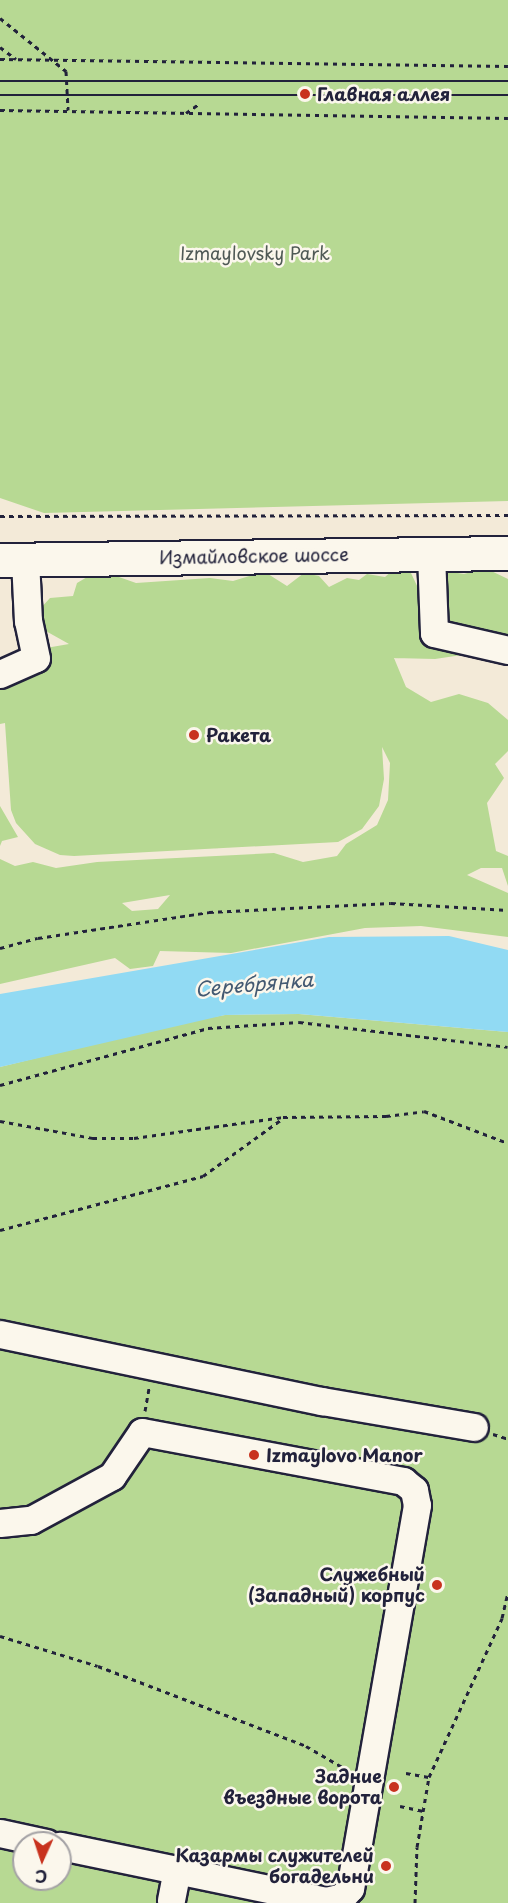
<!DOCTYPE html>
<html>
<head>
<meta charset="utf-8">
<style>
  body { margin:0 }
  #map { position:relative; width:508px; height:1903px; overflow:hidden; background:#f3ead8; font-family:"Playpen Sans",sans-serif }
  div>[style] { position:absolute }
  .green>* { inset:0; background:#b7d993 }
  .water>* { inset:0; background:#91daf3 }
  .path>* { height:3px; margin-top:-1.5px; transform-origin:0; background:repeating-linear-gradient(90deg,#22223b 0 4.5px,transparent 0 9px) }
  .roads { filter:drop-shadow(2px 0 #22223b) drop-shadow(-2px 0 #22223b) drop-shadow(0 2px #22223b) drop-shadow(0 -2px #22223b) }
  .minor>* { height:27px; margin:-13.5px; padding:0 13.5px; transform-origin:13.5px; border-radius:13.5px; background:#fbf7ec }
  .major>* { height:33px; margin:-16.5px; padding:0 16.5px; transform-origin:16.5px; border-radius:16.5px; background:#fbf7ec }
  .tram>* { height:1.5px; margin:-0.75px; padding:0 0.75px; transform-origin:0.75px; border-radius:0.75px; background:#22223b }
  .dots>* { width:16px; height:16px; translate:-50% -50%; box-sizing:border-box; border:3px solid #fbf7ec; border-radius:50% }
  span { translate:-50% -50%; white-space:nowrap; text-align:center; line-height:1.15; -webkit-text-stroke:5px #fbf7ec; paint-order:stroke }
  .poi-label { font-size:18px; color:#22223b; font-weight:700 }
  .left { translate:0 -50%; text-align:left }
  .right { translate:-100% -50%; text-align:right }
  .park-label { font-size:18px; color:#4f5955 }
  .street-label { font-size:18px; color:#22223b }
  .water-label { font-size:20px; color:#435972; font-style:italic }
  .north { position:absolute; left:12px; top:1831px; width:60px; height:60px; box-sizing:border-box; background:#fbf7ec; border:2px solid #a4a2a5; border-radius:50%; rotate:183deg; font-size:16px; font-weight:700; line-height:24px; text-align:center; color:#22223b }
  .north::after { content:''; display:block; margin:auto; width:21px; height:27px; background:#c8321e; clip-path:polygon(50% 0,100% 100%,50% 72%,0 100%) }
</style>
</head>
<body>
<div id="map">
  <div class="green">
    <div style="clip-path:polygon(0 0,508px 0,508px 501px,44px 513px,0 498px)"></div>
    <div style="clip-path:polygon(evenodd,485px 568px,508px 579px,508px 641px,475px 653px,435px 659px,394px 658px,406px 687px,431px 702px,459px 694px,488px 703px,508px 720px,508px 751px,495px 764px,504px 778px,487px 803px,496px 851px,508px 856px,508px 886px,502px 868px,481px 868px,467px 875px,508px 893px,508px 937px,421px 926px,365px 928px,231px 953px,160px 951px,153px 966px,130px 969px,115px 958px,0 984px,0 859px,15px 866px,33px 862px,56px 868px,97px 862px,274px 853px,303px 862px,337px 856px,346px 844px,377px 825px,388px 800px,390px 763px,382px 747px,384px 779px,379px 806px,362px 829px,338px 842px,74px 856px,60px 855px,35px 844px,16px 823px,11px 810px,5px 723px,0 724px,0 687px,8px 688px,46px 648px,69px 644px,44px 630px,39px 610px,50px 598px,73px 596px,77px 583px,99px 570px,136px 583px,210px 578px,233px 581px,256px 574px,268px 574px,287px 586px,304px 573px,319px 576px,329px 587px,347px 578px,359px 580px,367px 574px,385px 577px,393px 570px,411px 573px,425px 603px,448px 600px,447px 591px,435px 582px,439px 570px,464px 574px,485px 568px,170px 895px,158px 909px,132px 911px,122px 903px,170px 895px)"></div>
    <div style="clip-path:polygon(0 806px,18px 837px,2px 841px,0 846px)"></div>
    <div style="clip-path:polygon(evenodd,299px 1014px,508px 1032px,508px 1903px,0 1903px,0 1067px,183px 1022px,225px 1015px,299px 1014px,24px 1843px,60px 1843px,60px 1879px,24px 1879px,24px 1843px)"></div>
  </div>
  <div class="water">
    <div style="clip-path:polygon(449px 936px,508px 950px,508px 1032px,299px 1014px,225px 1015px,0 1067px,0 994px,329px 937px)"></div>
  </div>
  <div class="path">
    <div style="left:0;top:18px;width:85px;rotate:38.8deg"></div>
    <div style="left:66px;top:71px;width:39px;rotate:87deg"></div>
    <div style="left:0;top:47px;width:20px;rotate:37deg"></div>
    <div style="left:0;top:59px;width:508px;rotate:0.79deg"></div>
    <div style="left:0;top:110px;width:508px;rotate:0.9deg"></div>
    <div style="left:186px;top:113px;width:16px;rotate:-35deg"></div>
    <div style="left:0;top:516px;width:508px;rotate:-0.11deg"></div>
    <div style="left:0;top:948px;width:39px;rotate:-15deg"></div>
    <div style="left:38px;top:938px;width:173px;rotate:-8.6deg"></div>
    <div style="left:209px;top:912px;width:182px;rotate:-2.8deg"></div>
    <div style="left:391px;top:903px;width:117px;rotate:3.4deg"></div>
    <div style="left:0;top:1085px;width:216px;rotate:-15.3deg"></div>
    <div style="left:208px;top:1028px;width:91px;rotate:-3.8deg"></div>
    <div style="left:299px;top:1022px;width:210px;rotate:6.8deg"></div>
    <div style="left:0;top:1121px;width:95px;rotate:10.4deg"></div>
    <div style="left:93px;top:1138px;width:41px"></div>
    <div style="left:134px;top:1138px;width:150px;rotate:-8deg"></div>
    <div style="left:283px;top:1117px;width:103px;rotate:-0.6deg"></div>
    <div style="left:386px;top:1116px;width:38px;rotate:-7deg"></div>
    <div style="left:424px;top:1111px;width:90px;rotate:20.9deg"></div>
    <div style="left:0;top:1230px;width:210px;rotate:-14.9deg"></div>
    <div style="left:203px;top:1176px;width:97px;rotate:-35.8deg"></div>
    <div style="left:145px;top:1411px;width:23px;rotate:-80deg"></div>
    <div style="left:493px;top:1434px;width:16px;rotate:18deg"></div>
    <div style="left:0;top:1636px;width:102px;rotate:17deg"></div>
    <div style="left:98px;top:1666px;width:223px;rotate:21deg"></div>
    <div style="left:306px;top:1746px;width:50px;rotate:30.2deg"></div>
    <div style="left:406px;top:1773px;width:23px;rotate:10deg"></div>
    <div style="left:400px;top:1806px;width:24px;rotate:12deg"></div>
    <div style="left:415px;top:1903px;width:56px;rotate:-88deg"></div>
    <div style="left:417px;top:1847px;width:71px;rotate:-80.3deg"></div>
    <div style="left:429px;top:1777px;width:175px;rotate:-65.3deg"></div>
    <div style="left:502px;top:1618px;width:26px;rotate:-77deg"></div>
  </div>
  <div class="roads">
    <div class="minor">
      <div style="left:431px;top:554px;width:79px;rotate:87.8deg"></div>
      <div style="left:434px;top:633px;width:76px;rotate:12.9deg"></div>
      <div style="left:0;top:674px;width:39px;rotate:-24deg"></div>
      <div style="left:36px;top:658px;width:38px;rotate:-102deg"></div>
      <div style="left:28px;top:621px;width:61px;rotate:-92.8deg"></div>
      <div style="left:0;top:1334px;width:329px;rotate:11.8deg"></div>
      <div style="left:322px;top:1401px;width:154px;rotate:9.7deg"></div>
      <div style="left:0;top:1523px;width:31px;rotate:-6deg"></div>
      <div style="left:31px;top:1520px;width:92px;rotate:-28.5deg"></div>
      <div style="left:112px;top:1476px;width:53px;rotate:-55.7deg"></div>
      <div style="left:142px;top:1432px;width:266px;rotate:10.6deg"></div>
      <div style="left:403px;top:1481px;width:14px;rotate:39deg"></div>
      <div style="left:414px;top:1490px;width:15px;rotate:79deg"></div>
      <div style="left:417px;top:1505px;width:389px;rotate:99.9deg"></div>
      <div style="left:350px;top:1888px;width:12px;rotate:132deg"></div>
      <div style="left:342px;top:1897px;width:16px;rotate:166deg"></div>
      <div style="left:326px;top:1901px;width:272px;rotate:-168.3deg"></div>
      <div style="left:0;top:1833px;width:47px;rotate:12.3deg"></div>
      <div style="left:171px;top:1900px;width:31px;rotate:-79deg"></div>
    </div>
    <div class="major">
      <div style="left:0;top:560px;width:508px;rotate:-0.79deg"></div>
    </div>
  </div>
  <div class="tram">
    <div style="left:0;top:81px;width:508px"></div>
    <div style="left:0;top:95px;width:508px"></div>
  </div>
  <div class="dots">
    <div style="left:305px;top:94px;background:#c8321e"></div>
    <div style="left:194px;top:735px;background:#c8321e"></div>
    <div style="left:254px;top:1455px;background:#c8321e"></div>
    <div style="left:437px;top:1585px;background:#c8321e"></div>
    <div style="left:394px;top:1787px;background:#c8321e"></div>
    <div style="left:386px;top:1866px;background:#c8321e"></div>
  </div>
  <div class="poi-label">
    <span class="left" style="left:317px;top:94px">Главная аллея</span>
    <span class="left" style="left:206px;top:735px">Ракета</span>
    <span class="left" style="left:266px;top:1455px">Izmaylovo Manor</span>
    <span class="right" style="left:425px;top:1585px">Служебный<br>(Западный) корпус</span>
    <span class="right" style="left:382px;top:1787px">Задние<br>въездные ворота</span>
    <span class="right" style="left:374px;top:1866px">Казармы служителей<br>богадельни</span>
  </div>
  <div class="park-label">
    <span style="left:255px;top:253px">Izmaylovsky Park</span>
  </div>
  <div class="street-label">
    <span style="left:254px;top:556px;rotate:-1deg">Измайловское шоссе</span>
  </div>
  <div class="water-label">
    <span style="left:254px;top:984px;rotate:-5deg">Серебрянка</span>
  </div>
  <div class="north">С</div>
</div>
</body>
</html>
